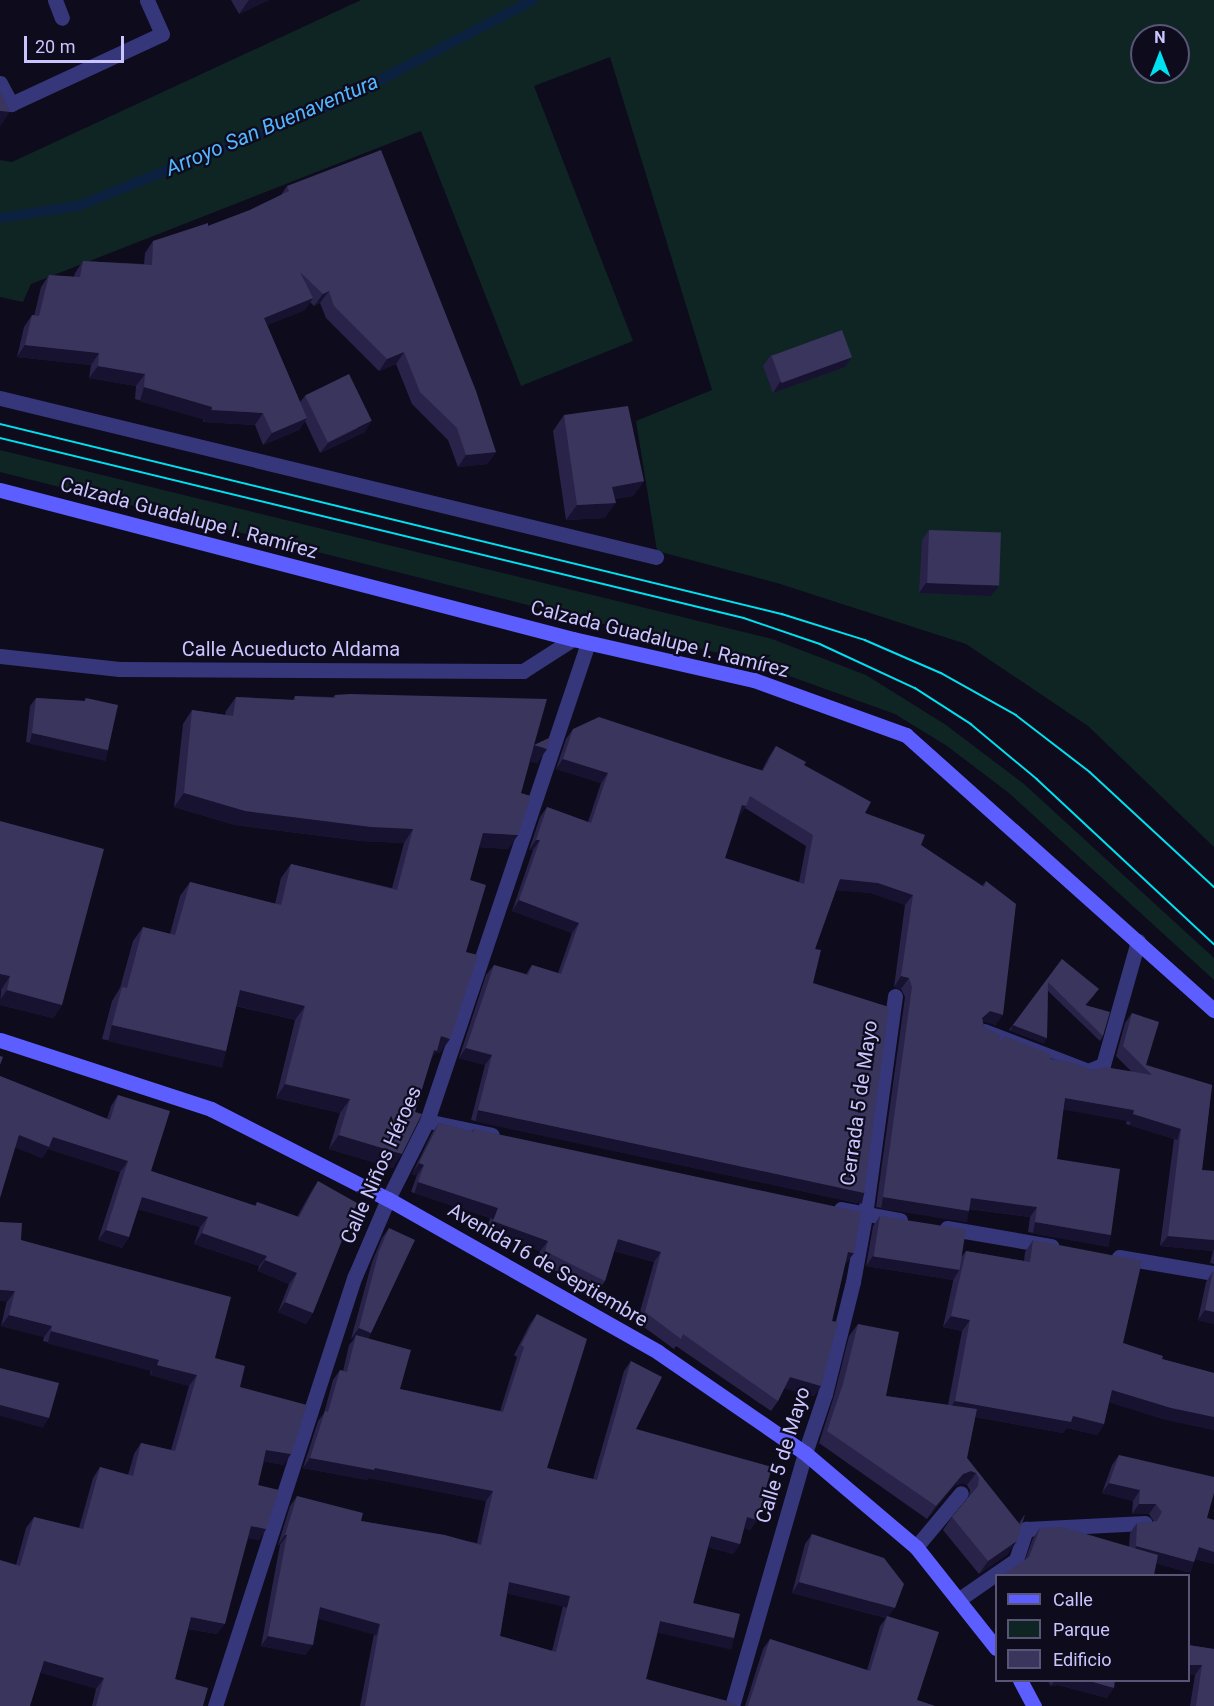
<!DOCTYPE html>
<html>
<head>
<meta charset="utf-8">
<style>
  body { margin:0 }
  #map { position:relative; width:1214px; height:1706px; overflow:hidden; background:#0d0b1c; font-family:Roboto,sans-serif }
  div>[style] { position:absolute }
  .green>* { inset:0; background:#0e2524 }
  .stream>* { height:10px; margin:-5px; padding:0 5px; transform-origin:5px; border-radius:5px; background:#0b213f }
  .lane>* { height:15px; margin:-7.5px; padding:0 7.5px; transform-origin:7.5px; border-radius:7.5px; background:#36367b }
  .street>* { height:15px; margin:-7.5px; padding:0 7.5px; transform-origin:7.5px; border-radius:7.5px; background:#36367b }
  .secondary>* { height:15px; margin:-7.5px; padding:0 7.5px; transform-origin:7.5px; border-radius:7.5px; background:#5c5eff }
  .tram>* { height:1.5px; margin:-0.75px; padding:0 0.75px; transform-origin:0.75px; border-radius:0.75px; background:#00e1f0 }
  .wall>* { inset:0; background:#29234a }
  .shaded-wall>* { inset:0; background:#17122f; transform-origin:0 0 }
  .building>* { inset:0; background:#3a355d; transform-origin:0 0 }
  span { translate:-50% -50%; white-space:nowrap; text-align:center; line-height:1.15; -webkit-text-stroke:4.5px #0d0b1c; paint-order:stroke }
  .street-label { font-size:20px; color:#cac5ff }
  .water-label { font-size:21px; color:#53b6ff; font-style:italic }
  .legend { position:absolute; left:995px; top:1574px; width:195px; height:108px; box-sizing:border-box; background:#0d0b1c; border:2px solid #595577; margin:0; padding:8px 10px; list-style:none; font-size:18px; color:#cac5ff }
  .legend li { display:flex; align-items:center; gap:12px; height:30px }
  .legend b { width:30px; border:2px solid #595577 }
  .north { position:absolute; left:1130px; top:24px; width:60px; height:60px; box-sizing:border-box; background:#0d0b1c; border:2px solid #595577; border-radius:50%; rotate:0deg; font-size:16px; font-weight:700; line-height:24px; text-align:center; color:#cac5ff }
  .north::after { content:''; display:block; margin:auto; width:21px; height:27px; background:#00e1f0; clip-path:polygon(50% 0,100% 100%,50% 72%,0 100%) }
  .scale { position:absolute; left:24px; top:36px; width:100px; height:27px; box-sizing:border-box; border:3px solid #cac5ff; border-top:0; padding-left:8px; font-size:18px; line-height:21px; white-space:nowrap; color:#cac5ff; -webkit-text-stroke:4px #0d0b1c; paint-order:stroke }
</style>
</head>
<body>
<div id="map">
  <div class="green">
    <div style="clip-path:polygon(evenodd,361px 0,1214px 0,1214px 847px,1088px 726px,966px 644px,777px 583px,657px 551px,636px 421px,712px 390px,610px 57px,534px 86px,633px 341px,521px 386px,421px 131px,31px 284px,23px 302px,0 297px,0 160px,12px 162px,361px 0,1142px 36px,1178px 36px,1178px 72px,1142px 72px,1142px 36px)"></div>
    <div style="clip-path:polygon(0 450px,772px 639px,866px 675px,946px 725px,1024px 784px,1214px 958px,1214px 980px,1009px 793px,947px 746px,895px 714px,742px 659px,0 472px)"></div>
  </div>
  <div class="stream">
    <div style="left:0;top:218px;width:79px;rotate:-8.7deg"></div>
    <div style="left:78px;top:206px;width:278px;rotate:-21.8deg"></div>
    <div style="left:336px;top:103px;width:222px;rotate:-27.6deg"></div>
  </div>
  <div class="lane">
    <div style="left:55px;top:0;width:19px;rotate:69deg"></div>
    <div style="left:0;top:83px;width:24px;rotate:62deg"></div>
    <div style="left:11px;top:104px;width:166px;rotate:-24.9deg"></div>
    <div style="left:162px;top:34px;width:37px;rotate:-114deg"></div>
    <div style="left:0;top:398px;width:675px;rotate:13.62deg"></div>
    <div style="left:916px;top:1547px;width:70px;rotate:-50.2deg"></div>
    <div style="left:958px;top:1600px;width:70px;rotate:-34.6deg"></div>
    <div style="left:1016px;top:1560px;width:33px;rotate:-72deg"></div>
    <div style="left:1026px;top:1529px;width:119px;rotate:-2.9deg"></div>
  </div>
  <div class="street">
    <div style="left:0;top:656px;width:120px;rotate:6.2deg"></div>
    <div style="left:119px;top:669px;width:404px;rotate:0.3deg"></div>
    <div style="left:523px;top:671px;width:59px;rotate:-32.6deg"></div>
    <div style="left:984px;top:1031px;width:111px;rotate:21deg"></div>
    <div style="left:1088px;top:1071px;width:16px;rotate:-22deg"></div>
    <div style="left:1103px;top:1065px;width:129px;rotate:-74.2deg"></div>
    <div style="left:436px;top:1123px;width:57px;rotate:12.1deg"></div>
    <div style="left:841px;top:1209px;width:60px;rotate:10.6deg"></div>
    <div style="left:947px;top:1228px;width:106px;rotate:9.8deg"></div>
    <div style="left:1119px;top:1257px;width:96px;rotate:9.6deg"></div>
    <div style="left:215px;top:1706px;width:452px;rotate:-72deg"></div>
    <div style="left:355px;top:1276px;width:84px;rotate:-66.8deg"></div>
    <div style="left:388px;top:1199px;width:87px;rotate:-63.4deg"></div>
    <div style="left:427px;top:1121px;width:504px;rotate:-71.39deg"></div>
    <div style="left:732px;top:1706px;width:263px;rotate:-73.9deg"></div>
    <div style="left:805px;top:1453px;width:62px;rotate:-71.3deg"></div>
    <div style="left:825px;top:1394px;width:115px;rotate:-76deg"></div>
    <div style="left:853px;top:1282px;width:68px;rotate:-79.8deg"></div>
    <div style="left:865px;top:1215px;width:221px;rotate:-82.2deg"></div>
  </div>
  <div class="secondary">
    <div style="left:0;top:490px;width:592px;rotate:14.58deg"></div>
    <div style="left:573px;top:639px;width:186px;rotate:12.8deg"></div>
    <div style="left:754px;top:680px;width:162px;rotate:19.9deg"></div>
    <div style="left:906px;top:735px;width:413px;rotate:41.8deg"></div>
    <div style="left:0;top:1040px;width:222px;rotate:18.1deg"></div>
    <div style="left:211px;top:1109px;width:199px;rotate:27deg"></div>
    <div style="left:388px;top:1199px;width:310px;rotate:29.5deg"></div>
    <div style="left:658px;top:1352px;width:178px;rotate:34.5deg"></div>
    <div style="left:805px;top:1453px;width:145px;rotate:40.3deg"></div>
    <div style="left:916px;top:1547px;width:129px;rotate:51.6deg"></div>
    <div style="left:1020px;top:1680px;width:30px;rotate:62deg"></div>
  </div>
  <div class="tram">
    <div style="left:0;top:424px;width:805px;rotate:13.66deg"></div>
    <div style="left:782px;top:614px;width:87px;rotate:17.4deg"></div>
    <div style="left:865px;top:640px;width:83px;rotate:23.5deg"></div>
    <div style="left:941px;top:673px;width:86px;rotate:29.2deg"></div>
    <div style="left:1016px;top:715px;width:93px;rotate:37.6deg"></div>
    <div style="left:1090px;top:772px;width:169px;rotate:42.8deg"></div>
    <div style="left:0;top:438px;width:765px;rotate:13.6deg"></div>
    <div style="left:744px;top:618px;width:80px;rotate:18.9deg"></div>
    <div style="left:820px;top:644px;width:105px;rotate:24.9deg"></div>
    <div style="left:915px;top:688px;width:67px;rotate:32.7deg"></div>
    <div style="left:971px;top:724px;width:86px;rotate:39.8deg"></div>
    <div style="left:1037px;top:779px;width:242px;rotate:43deg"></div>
  </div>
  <div class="wall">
    <div style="clip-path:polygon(231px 0,269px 0,239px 14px)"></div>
    <div style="clip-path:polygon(287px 186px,496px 452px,487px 464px,458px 467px,448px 440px,412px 404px,396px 364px,379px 371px,326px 318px,320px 303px,314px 306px,310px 302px,305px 310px,267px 325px,300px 402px,305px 396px,365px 432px,320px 453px,305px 421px,299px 430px,263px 445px,255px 425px,203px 422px,203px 419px,135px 399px,136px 386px,89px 378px,91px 365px,17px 357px,24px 327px,32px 315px,34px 316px,41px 287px,49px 275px,74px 277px,75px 273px,83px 261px,144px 264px,145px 253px,153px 241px,208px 226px,250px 210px,281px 195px)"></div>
    <div style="clip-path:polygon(771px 355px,852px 357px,845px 367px,773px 393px,763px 366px)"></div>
    <div style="clip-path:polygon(564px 415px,644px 481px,633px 496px,615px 499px,605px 518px,566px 520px,553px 431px)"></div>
    <div style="clip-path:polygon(929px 530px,991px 596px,919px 593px,922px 540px)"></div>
    <div style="clip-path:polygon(335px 695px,534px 745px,547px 749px,537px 763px,530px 761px,521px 793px,518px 835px,508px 849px,479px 847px,470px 880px,466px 952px,440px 1053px,436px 1052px,431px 1059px,393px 1168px,329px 1149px,340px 1113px,276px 1098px,295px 1020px,236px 1006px,226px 1051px,216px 1065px,102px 1039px,112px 1001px,120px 988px,133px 941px,143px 927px,170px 934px,180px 896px,190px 882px,275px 904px,281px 878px,291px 864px,392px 888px,404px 843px,361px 841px,235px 825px,174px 807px,183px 724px,192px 710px,225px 715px,226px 711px,236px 697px,293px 700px,295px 696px,333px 697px)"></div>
    <div style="clip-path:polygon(36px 698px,84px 701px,86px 698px,108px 750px,102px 759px,26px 742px,30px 706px)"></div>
    <div style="clip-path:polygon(evenodd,573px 729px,762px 770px,769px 757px,776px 746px,804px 765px,865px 813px,921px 845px,982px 886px,986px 881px,996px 1025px,983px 1021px,984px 1027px,999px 1043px,1092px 1070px,1131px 1071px,1116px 1056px,1125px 1023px,1132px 1013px,1146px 1065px,1212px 1085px,1202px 1170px,1214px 1171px,1214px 1264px,1210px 1263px,1213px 1251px,1160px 1246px,1174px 1139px,1126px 1124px,1127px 1120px,1063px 1109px,1057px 1159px,1111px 1235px,1104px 1245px,1028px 1232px,1030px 1217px,969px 1209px,969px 1211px,962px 1221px,876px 1207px,905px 997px,901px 989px,894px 987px,905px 905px,871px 893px,836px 890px,815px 949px,813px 983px,864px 1193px,857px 1203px,471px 1120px,485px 1065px,459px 1058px,486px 975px,494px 965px,526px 974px,532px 965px,558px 973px,572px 933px,512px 911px,533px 850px,529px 850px,540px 817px,547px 807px,588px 822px,601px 783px,556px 769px,566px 739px,573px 729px,745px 808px,806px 846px,799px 882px,725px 858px,739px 816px,745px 808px)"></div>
    <div style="clip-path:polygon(0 821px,62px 1005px,53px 1018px,0 1005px,1px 990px)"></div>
    <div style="clip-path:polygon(1062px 959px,1095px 994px,1086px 1005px,1103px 1036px,1100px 1041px,1048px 991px,1047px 1038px,1043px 1043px,1009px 1030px)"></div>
    <div style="clip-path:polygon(0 1076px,107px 1119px,111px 1106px,118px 1095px,151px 1171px,255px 1206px,257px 1202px,297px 1217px,311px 1192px,318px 1181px,313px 1313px,306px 1324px,278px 1312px,289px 1284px,258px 1271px,259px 1266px,194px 1244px,200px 1227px,138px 1209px,129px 1237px,122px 1248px,98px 1240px,120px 1172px,48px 1149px,42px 1158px,15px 1147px)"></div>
    <div style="clip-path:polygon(439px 1123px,471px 1132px,474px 1129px,854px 1253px,846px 1263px,845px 1263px,832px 1321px,821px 1386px,814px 1396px,784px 1388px,778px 1401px,771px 1411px,676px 1346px,674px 1349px,637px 1322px,654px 1262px,614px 1251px,605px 1281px,597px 1292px,537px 1262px,540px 1251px,486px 1232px,490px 1218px,411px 1192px,417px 1175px,412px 1174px,432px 1133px)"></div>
    <div style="clip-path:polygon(880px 1216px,962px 1256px,966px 1251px,1024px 1261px,1025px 1252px,1033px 1240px,1123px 1343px,1162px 1359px,1214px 1373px,1214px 1430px,1163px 1419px,1109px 1402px,1104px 1424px,1097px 1435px,1067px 1428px,1063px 1433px,975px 1417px,967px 1458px,1019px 1523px,1025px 1514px,1008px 1554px,979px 1574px,943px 1530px,952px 1517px,969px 1496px,970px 1490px,967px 1485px,962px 1483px,954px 1486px,927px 1519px,819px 1443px,834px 1396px,849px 1336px,858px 1324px,886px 1396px,948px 1405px,962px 1331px,943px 1327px,954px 1277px,953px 1280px,866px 1266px,873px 1226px)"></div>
    <div style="clip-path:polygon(evenodd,389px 1228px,371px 1333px,368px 1338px,400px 1389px,500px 1411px,517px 1357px,514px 1355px,530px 1324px,537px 1314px,547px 1468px,593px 1479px,624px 1371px,631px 1361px,636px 1429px,757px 1520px,750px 1530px,744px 1528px,740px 1544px,733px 1554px,708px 1547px,693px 1603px,734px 1638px,727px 1648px,658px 1632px,646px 1679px,737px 1706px,745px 1706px,763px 1649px,770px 1639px,867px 1670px,880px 1626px,886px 1618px,792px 1593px,805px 1544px,812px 1534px,889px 1617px,917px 1700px,935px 1706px,360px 1706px,374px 1634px,318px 1618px,306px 1655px,261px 1646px,280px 1545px,278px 1545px,290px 1506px,297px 1496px,361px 1521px,477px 1543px,486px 1501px,369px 1478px,367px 1480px,303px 1468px,318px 1421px,324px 1413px,333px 1380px,340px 1370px,343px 1371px,349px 1345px,354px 1339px,351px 1339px,372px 1262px,382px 1238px,389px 1228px,507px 1593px,563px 1606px,552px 1651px,500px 1636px,507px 1593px)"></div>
    <div style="clip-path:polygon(21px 1240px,215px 1358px,240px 1387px,291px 1454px,283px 1465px,264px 1461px,258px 1485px,266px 1529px,259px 1540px,248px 1538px,217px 1634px,188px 1629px,175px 1679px,203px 1706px,92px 1706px,96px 1689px,16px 1565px,26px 1528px,34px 1517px,79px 1528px,93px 1478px,100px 1467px,128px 1475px,134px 1454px,141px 1443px,171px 1450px,189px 1386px,150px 1375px,151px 1370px,43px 1341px,44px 1337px,1px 1326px)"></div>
    <div style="clip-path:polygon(1213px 1271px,1214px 1271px,1214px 1324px,1198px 1320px,1206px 1282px)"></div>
    <div style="clip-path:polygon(1119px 1455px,1207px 1518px,1214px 1520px,1214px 1564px,1195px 1559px,1187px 1572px,1156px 1563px,1025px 1560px,1033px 1538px,1040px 1528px,1129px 1547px,1130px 1533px,1137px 1523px,1154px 1522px,1149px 1514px,1132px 1514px,1133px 1501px,1102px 1493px,1112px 1465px)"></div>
    <div style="clip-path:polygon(1188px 1645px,1214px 1649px,1214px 1706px,1190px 1706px,1195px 1675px,1188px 1675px)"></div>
    <div style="clip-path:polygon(1047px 1680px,1115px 1680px,1107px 1698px,1058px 1685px,1051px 1686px)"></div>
  </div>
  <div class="shaded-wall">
    <div style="clip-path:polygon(249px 0,269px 0,239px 14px)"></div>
    <div style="clip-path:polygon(0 111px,10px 112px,0 127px)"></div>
    <div style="clip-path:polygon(329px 291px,320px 303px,314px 306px,323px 294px)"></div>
    <div style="clip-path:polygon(313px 298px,305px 310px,255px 330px,264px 318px)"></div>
    <div style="clip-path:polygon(25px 345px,99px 353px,91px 365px,17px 357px)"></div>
    <div style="clip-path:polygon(404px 352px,396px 364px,379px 371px,387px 359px)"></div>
    <div style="clip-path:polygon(852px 357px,845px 367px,773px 393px,780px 382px)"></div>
    <div style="clip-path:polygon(98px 366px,145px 374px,136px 386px,89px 378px)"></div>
    <div style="left:144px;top:387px;width:71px;height:15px;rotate:16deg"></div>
    <div style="clip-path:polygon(212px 410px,263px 413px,255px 425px,203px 422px)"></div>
    <div style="clip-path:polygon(307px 418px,299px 430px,263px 445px,272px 433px)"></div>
    <div style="clip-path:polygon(372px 421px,365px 432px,320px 453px,328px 443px)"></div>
    <div style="clip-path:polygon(496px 452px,487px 464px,458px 467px,466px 455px)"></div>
    <div style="clip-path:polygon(644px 481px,633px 496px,602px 502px,612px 487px)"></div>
    <div style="clip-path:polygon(616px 503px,605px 518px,566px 520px,577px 505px)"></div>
    <div style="clip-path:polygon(926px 583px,999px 586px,991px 596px,919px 593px)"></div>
    <div style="left:32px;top:733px;width:78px;height:11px;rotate:13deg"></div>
    <div style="clip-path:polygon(534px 745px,547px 749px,537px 763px,524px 759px)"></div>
    <div style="clip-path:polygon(563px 759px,608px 773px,601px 783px,556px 769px)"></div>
    <div style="clip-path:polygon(184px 793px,413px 829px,404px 843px,361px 841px,235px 825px,174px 807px)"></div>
    <div style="clip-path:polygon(742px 805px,746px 806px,739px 817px,735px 815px)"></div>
    <div style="clip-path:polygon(483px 833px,518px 835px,508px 849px,473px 847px)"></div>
    <div style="clip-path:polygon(536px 840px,540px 840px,533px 850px,529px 850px)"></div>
    <div style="clip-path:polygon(840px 879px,878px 883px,913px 895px,905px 905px,871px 893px,833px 890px)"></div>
    <div style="clip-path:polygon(519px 900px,579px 923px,572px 933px,512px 911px)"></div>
    <div style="clip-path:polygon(0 974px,10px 976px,1px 990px,0 990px)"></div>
    <div style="clip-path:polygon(901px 976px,909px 978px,901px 989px,894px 987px)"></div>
    <div style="clip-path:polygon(7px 990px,62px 1005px,53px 1018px,0 1005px,0 1000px)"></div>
    <div style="clip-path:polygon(240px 990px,305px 1006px,295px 1020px,230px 1004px)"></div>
    <div style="clip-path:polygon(990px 1011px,1003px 1015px,996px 1025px,983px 1021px,982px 1018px)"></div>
    <div style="left:112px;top:1025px;width:117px;height:17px;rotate:13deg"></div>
    <div style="left:1013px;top:1025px;width:36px;height:6px;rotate:21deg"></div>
    <div style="clip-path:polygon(441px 1036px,450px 1039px,440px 1053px,436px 1052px,427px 1065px)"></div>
    <div style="clip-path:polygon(466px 1048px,492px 1055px,485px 1065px,459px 1058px)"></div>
    <div style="clip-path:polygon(285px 1084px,350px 1099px,340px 1113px,276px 1098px)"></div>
    <div style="left:1065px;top:1098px;width:70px;height:12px;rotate:10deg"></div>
    <div style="left:478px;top:1110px;width:395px;height:12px;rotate:12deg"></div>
    <div style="left:1133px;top:1114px;width:50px;height:12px;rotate:17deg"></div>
    <div style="clip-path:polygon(19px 1135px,53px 1137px,128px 1161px,120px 1172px,48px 1149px,42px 1158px,11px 1146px)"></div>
    <div style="clip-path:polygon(339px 1135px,402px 1154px,393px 1168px,329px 1149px)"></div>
    <div style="clip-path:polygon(419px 1163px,424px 1165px,417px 1175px,412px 1174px)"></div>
    <div style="left:418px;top:1182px;width:84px;height:12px;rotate:18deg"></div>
    <div style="clip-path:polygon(142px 1197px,208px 1217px,200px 1227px,135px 1208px)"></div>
    <div style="left:883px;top:1197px;width:87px;height:12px;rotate:9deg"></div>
    <div style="clip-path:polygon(971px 1198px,1037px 1207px,1030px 1217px,964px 1208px)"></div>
    <div style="clip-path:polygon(493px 1221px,548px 1241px,540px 1251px,486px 1232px)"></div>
    <div style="left:1035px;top:1222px;width:77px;height:12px;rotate:10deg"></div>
    <div style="clip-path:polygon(106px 1230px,129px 1237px,122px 1248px,98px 1240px)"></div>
    <div style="clip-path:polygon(202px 1233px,267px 1256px,259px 1266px,194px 1244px)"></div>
    <div style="clip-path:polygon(1168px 1236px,1214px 1240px,1214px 1249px,1213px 1251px,1160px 1246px)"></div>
    <div style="clip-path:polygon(618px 1239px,661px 1252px,654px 1262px,611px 1250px)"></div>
    <div style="clip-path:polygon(848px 1252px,854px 1253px,846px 1263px,841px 1262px)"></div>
    <div style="clip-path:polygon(873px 1256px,960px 1269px,953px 1280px,866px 1266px)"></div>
    <div style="clip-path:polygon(265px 1260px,297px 1273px,289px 1284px,258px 1271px)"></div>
    <div style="clip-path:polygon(0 1290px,15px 1291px,7px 1302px,0 1301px)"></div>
    <div style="clip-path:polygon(285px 1302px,313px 1313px,306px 1324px,278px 1312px)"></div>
    <div style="clip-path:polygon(1205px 1310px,1214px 1312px,1214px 1324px,1198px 1320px)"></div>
    <div style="clip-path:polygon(9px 1315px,52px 1326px,44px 1337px,1px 1326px)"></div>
    <div style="clip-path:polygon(951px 1316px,970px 1320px,962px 1331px,943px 1327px)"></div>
    <div style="clip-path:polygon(359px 1328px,371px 1333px,364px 1343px,356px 1335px,354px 1339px,351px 1339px)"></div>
    <div style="left:51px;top:1331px;width:112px;height:13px;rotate:15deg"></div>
    <div style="clip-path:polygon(157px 1365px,197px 1375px,189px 1386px,150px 1375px)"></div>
    <div style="clip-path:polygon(790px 1377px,821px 1386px,814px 1396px,782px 1388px)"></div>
    <div style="clip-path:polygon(1112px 1390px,1214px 1417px,1214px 1430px,1163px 1419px,1104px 1401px)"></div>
    <div style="clip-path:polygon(955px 1401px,1073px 1416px,1104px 1424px,1097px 1435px,1067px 1428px,1063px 1433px,947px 1412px)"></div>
    <div style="clip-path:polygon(0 1405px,49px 1418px,43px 1428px,0 1416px)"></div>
    <div style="clip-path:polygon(266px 1450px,291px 1454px,283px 1465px,259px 1461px)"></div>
    <div style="clip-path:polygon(310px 1458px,375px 1468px,493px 1491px,486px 1501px,369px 1478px,367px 1480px,303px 1468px)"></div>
    <div style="clip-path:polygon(971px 1471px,976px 1473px,967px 1485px,962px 1483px,954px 1486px,927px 1519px,936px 1506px,963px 1474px)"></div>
    <div style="clip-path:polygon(1109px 1483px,1140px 1490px,1133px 1501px,1102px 1493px)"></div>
    <div style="clip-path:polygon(1139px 1504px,1156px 1504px,1149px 1514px,1132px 1514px)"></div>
    <div style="clip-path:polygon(747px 1517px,757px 1520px,750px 1530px,740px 1527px)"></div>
    <div style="clip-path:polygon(251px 1526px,266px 1529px,259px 1540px,243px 1537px)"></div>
    <div style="clip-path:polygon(285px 1535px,287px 1535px,280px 1545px,278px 1545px)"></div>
    <div style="clip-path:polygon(711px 1536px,740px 1544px,733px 1554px,704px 1546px)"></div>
    <div style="clip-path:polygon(1017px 1541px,1008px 1554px,979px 1574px,988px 1561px)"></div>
    <div style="left:1136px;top:1546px;width:60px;height:12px;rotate:15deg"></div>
    <div style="clip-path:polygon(1199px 1547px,1214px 1552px,1214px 1564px,1191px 1558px)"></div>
    <div style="left:509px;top:1582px;width:63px;height:12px;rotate:13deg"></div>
    <div style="clip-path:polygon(799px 1582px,895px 1608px,887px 1618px,792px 1593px)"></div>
    <div style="left:320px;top:1607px;width:62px;height:12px;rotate:16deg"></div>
    <div style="clip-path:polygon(191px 1617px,225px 1624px,217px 1634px,183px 1628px)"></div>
    <div style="left:660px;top:1621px;width:76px;height:12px;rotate:13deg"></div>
    <div style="clip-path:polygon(268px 1636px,313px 1645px,306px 1655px,261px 1646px)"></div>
    <div style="clip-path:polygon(44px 1661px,104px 1678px,96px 1689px,37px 1672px)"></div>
    <div style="clip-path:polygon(1188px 1665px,1202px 1665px,1195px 1675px,1188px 1675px)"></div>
    <div style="clip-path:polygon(1055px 1680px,1086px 1680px,1114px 1688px,1107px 1698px,1058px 1685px,1051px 1686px)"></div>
  </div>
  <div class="building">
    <div style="clip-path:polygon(0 90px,10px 112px,0 111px)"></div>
    <div style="clip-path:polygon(381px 150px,476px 391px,496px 452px,466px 455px,457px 428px,420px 392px,404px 352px,387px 359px,334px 306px,329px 291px,323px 294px,300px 272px,313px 298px,264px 318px,307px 418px,272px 433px,263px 413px,212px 410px,212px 407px,144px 387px,145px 374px,98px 366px,99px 353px,25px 345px,32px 315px,39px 316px,49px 275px,80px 277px,83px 261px,152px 265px,153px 241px,208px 223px,208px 226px,250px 210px,289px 191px,287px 186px)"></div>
    <div style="left:842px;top:330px;width:29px;height:75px;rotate:70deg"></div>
    <div style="left:349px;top:374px;width:52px;height:49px;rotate:64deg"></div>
    <div style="clip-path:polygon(628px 406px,644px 481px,612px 487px,616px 503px,577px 505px,564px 415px)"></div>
    <div style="left:929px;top:530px;width:72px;height:53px;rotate:2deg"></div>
    <div style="clip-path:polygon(350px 694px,547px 699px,534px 745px,551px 737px,547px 749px,534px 745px,521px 793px,531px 796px,518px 835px,483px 833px,470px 880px,486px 885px,466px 952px,478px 955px,450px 1039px,441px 1036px,437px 1051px,434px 1050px,415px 1112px,422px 1114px,402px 1154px,339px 1135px,350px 1099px,285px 1084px,305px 1006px,240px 990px,226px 1051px,112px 1025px,122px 987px,127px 988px,143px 927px,175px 935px,190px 882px,281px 905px,291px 864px,397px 890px,413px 829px,371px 827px,245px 811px,184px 793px,192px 710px,233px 716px,236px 697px,295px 700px,295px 696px,335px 698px,335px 695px)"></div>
    <div style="clip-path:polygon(36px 698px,85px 701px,86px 698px,118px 705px,108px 750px,32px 733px)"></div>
    <div style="clip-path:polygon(evenodd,599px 717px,763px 771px,776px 746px,806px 762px,804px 765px,871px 802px,865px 813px,925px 835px,921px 845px,984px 887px,986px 881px,1016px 904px,1003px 1015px,990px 1011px,982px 1018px,984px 1027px,1000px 1035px,999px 1043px,1005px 1036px,1050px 1054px,1050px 1059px,1071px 1062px,1092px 1070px,1105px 1067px,1152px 1075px,1123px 1046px,1132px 1013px,1159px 1022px,1146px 1065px,1212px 1085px,1202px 1170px,1214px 1171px,1214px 1240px,1168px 1236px,1181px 1129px,1133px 1114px,1134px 1110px,1065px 1098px,1057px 1159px,1120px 1169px,1111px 1235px,1035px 1222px,1037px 1207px,971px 1198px,969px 1211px,883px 1197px,912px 987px,909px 978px,901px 976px,913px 895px,878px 883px,840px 879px,815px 949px,821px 950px,813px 983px,889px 1007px,864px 1193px,478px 1110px,492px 1055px,466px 1048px,494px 965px,528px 975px,532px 965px,561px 974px,579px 923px,519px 900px,540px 840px,536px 840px,547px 807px,591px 823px,608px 773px,563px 759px,573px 729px,599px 717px,750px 796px,813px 835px,804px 884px,725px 858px,742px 805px,746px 806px,750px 796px)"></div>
    <div style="clip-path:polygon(0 821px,104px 849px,62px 1005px,7px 990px,10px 976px,0 974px)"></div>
    <div style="clip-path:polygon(1062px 959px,1099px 989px,1085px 1005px,1110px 1012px,1103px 1036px,1048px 982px,1047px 1038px,1013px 1025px)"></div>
    <div style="clip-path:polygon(0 1056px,3px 1057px,0 1065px)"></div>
    <div style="clip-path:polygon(0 1076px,110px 1120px,118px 1095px,170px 1111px,151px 1171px,256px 1206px,257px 1202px,299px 1217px,318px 1181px,357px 1203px,313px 1313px,285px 1302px,297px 1273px,265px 1260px,267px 1256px,202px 1233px,208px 1217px,142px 1197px,129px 1237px,106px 1230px,128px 1161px,53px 1137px,49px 1147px,19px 1135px,0 1198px)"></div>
    <div style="clip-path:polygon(439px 1123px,473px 1132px,474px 1129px,861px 1212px,854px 1253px,848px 1252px,832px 1321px,838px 1322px,821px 1386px,790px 1377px,778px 1401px,683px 1334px,681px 1339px,645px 1312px,661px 1252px,618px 1239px,605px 1281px,545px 1251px,548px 1241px,493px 1221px,498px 1208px,418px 1182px,424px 1165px,419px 1163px)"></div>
    <div style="left:880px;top:1216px;width:87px;height:41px;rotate:9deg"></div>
    <div style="clip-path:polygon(0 1222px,22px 1223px,21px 1240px,231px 1297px,215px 1358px,245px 1366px,240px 1387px,307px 1405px,291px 1454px,266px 1450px,258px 1485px,279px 1490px,266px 1529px,251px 1526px,225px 1624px,191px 1617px,175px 1679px,208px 1688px,203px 1706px,96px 1706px,104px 1678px,44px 1661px,30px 1706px,0 1706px,0 1560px,20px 1566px,34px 1517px,83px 1529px,100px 1467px,133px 1476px,141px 1443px,175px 1451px,197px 1375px,157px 1365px,159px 1360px,51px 1331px,52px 1326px,9px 1315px,15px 1291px,0 1290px)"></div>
    <div style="clip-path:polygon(389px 1228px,415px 1240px,371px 1333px,359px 1328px,379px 1251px)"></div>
    <div style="clip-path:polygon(1033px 1240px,1142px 1261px,1123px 1343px,1163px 1356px,1162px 1359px,1214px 1373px,1214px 1417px,1171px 1408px,1112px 1390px,1104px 1424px,1073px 1416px,1071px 1422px,955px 1401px,970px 1320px,951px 1316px,966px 1251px,1030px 1262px)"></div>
    <div style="clip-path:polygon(1213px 1271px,1214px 1271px,1214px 1312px,1205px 1310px)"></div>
    <div style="clip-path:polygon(evenodd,537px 1314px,587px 1339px,547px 1468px,597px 1480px,631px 1361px,662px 1377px,636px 1429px,772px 1467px,757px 1520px,747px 1517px,740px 1544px,711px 1536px,693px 1603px,740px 1614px,734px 1638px,660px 1621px,646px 1679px,731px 1702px,737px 1706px,745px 1706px,365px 1706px,380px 1624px,320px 1607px,313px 1645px,268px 1636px,287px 1535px,285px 1535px,297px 1496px,363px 1513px,361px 1521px,445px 1535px,481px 1545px,493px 1491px,375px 1468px,374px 1470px,310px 1458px,325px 1411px,328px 1412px,340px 1370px,347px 1372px,356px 1335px,411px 1350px,400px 1389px,503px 1412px,524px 1347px,521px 1345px,537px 1314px,509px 1582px,570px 1596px,556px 1652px,500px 1636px,509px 1582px)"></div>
    <div style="clip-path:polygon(858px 1324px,899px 1332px,886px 1396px,977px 1409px,967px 1458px,1020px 1525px,1025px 1514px,1017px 1541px,988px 1561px,952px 1517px,978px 1486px,979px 1478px,976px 1473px,971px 1471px,963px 1474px,936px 1506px,827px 1431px,843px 1384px)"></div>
    <div style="clip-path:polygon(0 1368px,59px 1383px,49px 1418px,0 1405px)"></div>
    <div style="clip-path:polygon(1119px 1455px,1214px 1477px,1214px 1493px,1207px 1518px,1214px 1520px,1214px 1552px,1199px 1547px,1194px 1562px,1136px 1546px,1137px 1523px,1157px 1521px,1162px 1512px,1156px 1504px,1139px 1504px,1140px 1490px,1109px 1483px)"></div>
    <div style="clip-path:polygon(1062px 1527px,1158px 1555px,1154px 1575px,1003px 1575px,1029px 1557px,1040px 1528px)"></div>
    <div style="clip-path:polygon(812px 1534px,884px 1558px,904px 1584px,895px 1608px,799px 1582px)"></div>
    <div style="clip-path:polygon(887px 1616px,939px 1632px,917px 1700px,935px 1706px,748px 1706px,770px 1639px,870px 1671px)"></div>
    <div style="clip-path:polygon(1188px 1645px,1214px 1649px,1214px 1706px,1196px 1706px,1202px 1665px,1188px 1665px)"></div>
    <div style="clip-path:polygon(1086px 1680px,1115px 1680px,1114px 1688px)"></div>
  </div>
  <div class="street-label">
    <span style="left:189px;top:518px;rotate:15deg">Calzada Guadalupe I. Ramírez</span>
    <span style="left:660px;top:639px;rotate:14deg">Calzada Guadalupe I. Ramírez</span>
    <span style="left:291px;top:649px">Calle Acueducto Aldama</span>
    <span style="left:859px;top:1103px;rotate:-82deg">Cerrada 5 de Mayo</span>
    <span style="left:381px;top:1165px;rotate:-66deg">Calle Niños Héroes</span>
    <span style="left:548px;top:1265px;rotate:30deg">Avenida16 de Septiembre</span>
    <span style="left:783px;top:1455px;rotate:-73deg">Calle 5 de Mayo</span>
  </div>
  <div class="water-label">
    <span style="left:272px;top:125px;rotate:-23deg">Arroyo San Buenaventura</span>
  </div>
  <ul class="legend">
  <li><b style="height:8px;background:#5c5eff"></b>Calle</li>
  <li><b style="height:16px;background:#0e2524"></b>Parque</li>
  <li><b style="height:16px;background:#3a355d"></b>Edificio</li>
  </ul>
  <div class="north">N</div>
  <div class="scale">20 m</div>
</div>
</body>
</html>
